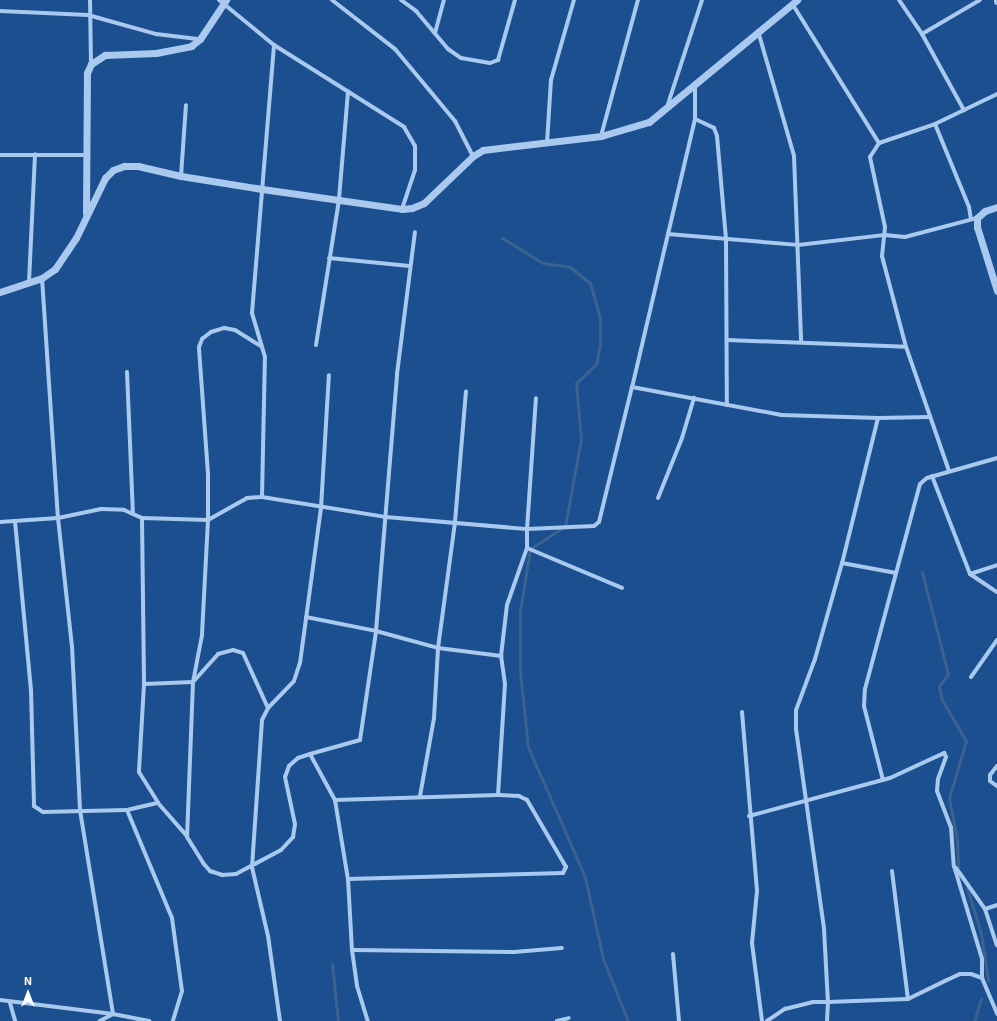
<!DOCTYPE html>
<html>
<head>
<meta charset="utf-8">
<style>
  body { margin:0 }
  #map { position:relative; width:997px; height:1021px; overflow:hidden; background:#1b4f8f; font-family:"Exo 2",sans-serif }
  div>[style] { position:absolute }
  .stream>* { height:3px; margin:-1.5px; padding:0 1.5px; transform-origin:1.5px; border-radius:1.5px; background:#3c6290 }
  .minor>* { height:4px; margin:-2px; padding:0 2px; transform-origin:2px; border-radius:2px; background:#a9c9ee }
  .tertiary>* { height:7px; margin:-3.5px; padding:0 3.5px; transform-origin:3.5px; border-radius:3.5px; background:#a9c9ee }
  span { translate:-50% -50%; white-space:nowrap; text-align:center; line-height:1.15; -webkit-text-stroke:3px #1b4f8f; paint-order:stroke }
  .north { position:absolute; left:8px; top:973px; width:40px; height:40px; -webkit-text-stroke:3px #1b4f8f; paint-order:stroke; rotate:0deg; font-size:11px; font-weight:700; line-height:16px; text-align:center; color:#fff }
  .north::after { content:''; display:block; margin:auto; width:14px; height:18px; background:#fff; clip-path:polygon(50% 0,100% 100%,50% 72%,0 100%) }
</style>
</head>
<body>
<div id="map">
  <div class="stream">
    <div style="left:502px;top:238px;width:48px;rotate:31.4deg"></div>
    <div style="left:543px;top:263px;width:27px;rotate:8deg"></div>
    <div style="left:570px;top:267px;width:26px;rotate:39deg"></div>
    <div style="left:590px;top:283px;width:36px;rotate:74deg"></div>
    <div style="left:600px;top:318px;width:26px;rotate:90deg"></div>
    <div style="left:600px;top:344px;width:20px;rotate:101deg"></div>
    <div style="left:596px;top:364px;width:28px;rotate:136deg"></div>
    <div style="left:576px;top:383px;width:56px;rotate:84.9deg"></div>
    <div style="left:581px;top:439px;width:88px;rotate:100.4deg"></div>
    <div style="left:565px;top:526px;width:42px;rotate:146.7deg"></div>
    <div style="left:530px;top:549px;width:63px;rotate:99.2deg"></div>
    <div style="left:520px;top:611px;width:61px;rotate:90deg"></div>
    <div style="left:520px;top:672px;width:75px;rotate:83.9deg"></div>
    <div style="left:528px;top:747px;width:142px;rotate:66.3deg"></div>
    <div style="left:585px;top:877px;width:84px;rotate:77.6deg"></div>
    <div style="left:603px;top:959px;width:67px;rotate:68deg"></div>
    <div style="left:922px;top:572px;width:105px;rotate:75.7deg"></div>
    <div style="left:948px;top:674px;width:15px;rotate:127deg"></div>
    <div style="left:939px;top:686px;width:14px;rotate:78deg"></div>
    <div style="left:942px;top:700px;width:48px;rotate:59.7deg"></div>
    <div style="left:966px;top:741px;width:59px;rotate:106.6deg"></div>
    <div style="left:949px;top:798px;width:42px;rotate:79deg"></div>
    <div style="left:957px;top:839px;width:27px;rotate:88deg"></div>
    <div style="left:967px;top:888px;width:47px;rotate:72.7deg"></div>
    <div style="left:981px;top:933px;width:48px;rotate:81.5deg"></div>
    <div style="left:332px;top:964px;width:57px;rotate:84deg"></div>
    <div style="left:974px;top:1021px;width:23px;rotate:-72deg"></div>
  </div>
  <div class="minor">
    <div style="left:90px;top:0;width:64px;rotate:89.1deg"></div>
    <div style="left:219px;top:0;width:71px;rotate:39.3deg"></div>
    <div style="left:274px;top:45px;width:154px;rotate:32.2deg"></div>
    <div style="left:404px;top:127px;width:22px;rotate:60deg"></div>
    <div style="left:415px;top:146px;width:24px;rotate:90deg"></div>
    <div style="left:415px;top:170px;width:41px;rotate:108.4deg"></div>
    <div style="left:332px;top:0;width:80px;rotate:37.9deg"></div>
    <div style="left:395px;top:49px;width:94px;rotate:50.2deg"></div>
    <div style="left:455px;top:121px;width:39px;rotate:63deg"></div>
    <div style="left:401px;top:0;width:19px;rotate:36deg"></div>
    <div style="left:416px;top:11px;width:50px;rotate:49.9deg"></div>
    <div style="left:448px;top:49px;width:16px;rotate:35deg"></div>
    <div style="left:461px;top:58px;width:29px;rotate:10deg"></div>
    <div style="left:490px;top:63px;width:9px;rotate:-21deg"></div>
    <div style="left:498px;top:60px;width:62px;rotate:-74.2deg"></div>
    <div style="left:899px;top:0;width:41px;rotate:55.9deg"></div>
    <div style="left:922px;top:34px;width:87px;rotate:61.1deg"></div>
    <div style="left:793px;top:5px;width:163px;rotate:58.1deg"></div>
    <div style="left:0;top:11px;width:88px;rotate:2.6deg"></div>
    <div style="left:88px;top:15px;width:71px;rotate:15.6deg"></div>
    <div style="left:156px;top:34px;width:42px;rotate:6.8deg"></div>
    <div style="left:758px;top:31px;width:130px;rotate:73.9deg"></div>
    <div style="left:794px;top:156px;width:186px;rotate:87.8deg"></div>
    <div style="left:435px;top:33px;width:34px;rotate:-75deg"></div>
    <div style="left:922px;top:34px;width:67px;rotate:-30.4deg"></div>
    <div style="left:695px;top:83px;width:36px;rotate:90deg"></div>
    <div style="left:695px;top:119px;width:275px;rotate:103.2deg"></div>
    <div style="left:632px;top:387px;width:152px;rotate:10.6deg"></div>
    <div style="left:781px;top:415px;width:97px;rotate:1.8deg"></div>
    <div style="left:878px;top:418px;width:149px;rotate:103.9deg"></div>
    <div style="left:842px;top:563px;width:100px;rotate:105.7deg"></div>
    <div style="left:815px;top:659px;width:54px;rotate:110.4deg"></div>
    <div style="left:796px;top:710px;width:19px;rotate:90deg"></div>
    <div style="left:796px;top:729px;width:202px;rotate:82deg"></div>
    <div style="left:824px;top:929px;width:73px;rotate:86.9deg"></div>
    <div style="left:828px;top:1002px;width:80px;rotate:-2.1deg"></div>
    <div style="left:908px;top:999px;width:43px;rotate:-26deg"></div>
    <div style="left:947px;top:980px;width:14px;rotate:-25deg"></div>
    <div style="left:960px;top:974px;width:11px"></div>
    <div style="left:971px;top:974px;width:12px;rotate:20deg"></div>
    <div style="left:982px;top:978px;width:39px;rotate:67deg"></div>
    <div style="left:668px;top:104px;width:109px;rotate:-71.9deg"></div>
    <div style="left:695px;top:119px;width:21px;rotate:25deg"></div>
    <div style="left:714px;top:128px;width:9px;rotate:69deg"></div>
    <div style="left:717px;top:136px;width:103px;rotate:85deg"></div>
    <div style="left:726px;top:239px;width:166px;rotate:89.7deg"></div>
    <div style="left:935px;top:124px;width:90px;rotate:67.7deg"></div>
    <div style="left:969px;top:207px;width:12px;rotate:81deg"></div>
    <div style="left:601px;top:136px;width:141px;rotate:-74.8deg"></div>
    <div style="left:547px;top:143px;width:63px;rotate:-86.4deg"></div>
    <div style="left:551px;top:80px;width:83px;rotate:-74deg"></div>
    <div style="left:0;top:155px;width:85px"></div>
    <div style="left:181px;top:176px;width:71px;rotate:-86deg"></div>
    <div style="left:668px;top:234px;width:130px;rotate:4.8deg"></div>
    <div style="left:798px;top:245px;width:88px;rotate:-6.6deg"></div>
    <div style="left:885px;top:235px;width:20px;rotate:6deg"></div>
    <div style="left:905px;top:237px;width:74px;rotate:-14.8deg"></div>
    <div style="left:329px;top:258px;width:81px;rotate:5.6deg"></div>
    <div style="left:42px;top:278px;width:241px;rotate:86.2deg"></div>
    <div style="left:58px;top:518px;width:129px;rotate:83.8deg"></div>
    <div style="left:72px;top:646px;width:164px;rotate:87.2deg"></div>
    <div style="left:80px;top:810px;width:207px;rotate:80.8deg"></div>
    <div style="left:113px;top:1014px;width:15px;rotate:152deg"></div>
    <div style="left:29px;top:282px;width:128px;rotate:-87.3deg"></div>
    <div style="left:727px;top:340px;width:179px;rotate:2.2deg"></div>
    <div style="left:316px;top:345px;width:148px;rotate:-81deg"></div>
    <div style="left:339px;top:199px;width:108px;rotate:-85.2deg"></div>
    <div style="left:127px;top:372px;width:142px;rotate:87.6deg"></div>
    <div style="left:878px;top:418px;width:52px;rotate:-1.1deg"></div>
    <div style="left:949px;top:471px;width:131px;rotate:-109.1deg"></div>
    <div style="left:906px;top:347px;width:94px;rotate:-104.8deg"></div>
    <div style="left:882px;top:256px;width:29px;rotate:-84deg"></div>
    <div style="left:885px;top:227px;width:72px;rotate:-102.1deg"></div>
    <div style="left:870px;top:157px;width:17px;rotate:-57deg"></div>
    <div style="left:879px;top:143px;width:59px;rotate:-18.7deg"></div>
    <div style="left:935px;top:124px;width:69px;rotate:-25.8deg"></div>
    <div style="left:932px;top:476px;width:105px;rotate:68.8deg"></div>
    <div style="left:970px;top:574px;width:28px;rotate:-18deg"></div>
    <div style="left:262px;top:497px;width:140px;rotate:-88.8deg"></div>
    <div style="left:265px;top:357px;width:46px;rotate:-106.5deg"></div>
    <div style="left:252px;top:313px;width:269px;rotate:-85.3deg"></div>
    <div style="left:658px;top:498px;width:65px;rotate:-68.2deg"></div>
    <div style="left:682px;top:438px;width:42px;rotate:-73.3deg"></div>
    <div style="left:142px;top:518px;width:166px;rotate:89.3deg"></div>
    <div style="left:144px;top:684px;width:88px;rotate:93.3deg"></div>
    <div style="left:139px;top:772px;width:36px;rotate:58deg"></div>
    <div style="left:158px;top:803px;width:44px;rotate:48.7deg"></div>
    <div style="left:208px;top:520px;width:45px;rotate:-29.4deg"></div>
    <div style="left:247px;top:498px;width:15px;rotate:-4deg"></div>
    <div style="left:262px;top:497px;width:126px;rotate:9.2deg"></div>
    <div style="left:386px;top:517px;width:142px;rotate:4.9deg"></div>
    <div style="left:527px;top:529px;width:131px;rotate:-86.1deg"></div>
    <div style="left:208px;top:520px;width:46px;rotate:-90deg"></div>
    <div style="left:208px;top:474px;width:127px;rotate:-94.1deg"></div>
    <div style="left:199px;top:347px;width:9px;rotate:-69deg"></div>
    <div style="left:202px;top:339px;width:11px;rotate:-38deg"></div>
    <div style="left:211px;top:332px;width:14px;rotate:-17deg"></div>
    <div style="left:224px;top:328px;width:11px;rotate:10deg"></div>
    <div style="left:235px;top:330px;width:31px;rotate:32deg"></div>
    <div style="left:15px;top:521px;width:170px;rotate:84.6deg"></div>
    <div style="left:31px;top:690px;width:116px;rotate:88.5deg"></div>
    <div style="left:34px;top:806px;width:11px;rotate:34deg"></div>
    <div style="left:43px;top:812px;width:84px;rotate:-1.4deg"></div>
    <div style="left:127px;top:810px;width:32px;rotate:-13deg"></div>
    <div style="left:0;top:522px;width:58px;rotate:-3.9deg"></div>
    <div style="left:58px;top:518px;width:44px;rotate:-11.8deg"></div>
    <div style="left:101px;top:509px;width:23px;rotate:2deg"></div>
    <div style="left:124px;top:510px;width:20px;rotate:24deg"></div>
    <div style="left:142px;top:518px;width:66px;rotate:1.7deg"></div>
    <div style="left:208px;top:520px;width:115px;rotate:93deg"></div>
    <div style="left:202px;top:635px;width:48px;rotate:100.8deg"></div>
    <div style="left:193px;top:682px;width:155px;rotate:92.2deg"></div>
    <div style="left:187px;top:837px;width:31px;rotate:58deg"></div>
    <div style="left:203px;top:863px;width:11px;rotate:49deg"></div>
    <div style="left:210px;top:871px;width:13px;rotate:18deg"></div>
    <div style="left:222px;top:875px;width:14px;rotate:-4deg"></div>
    <div style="left:236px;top:874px;width:51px;rotate:-28.1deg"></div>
    <div style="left:281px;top:850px;width:18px;rotate:-47deg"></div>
    <div style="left:293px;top:837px;width:13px;rotate:-81deg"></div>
    <div style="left:295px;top:824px;width:48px;rotate:-102deg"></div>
    <div style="left:285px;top:777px;width:12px;rotate:-70deg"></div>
    <div style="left:289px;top:766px;width:12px;rotate:-42deg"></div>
    <div style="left:298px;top:758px;width:13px;rotate:-18deg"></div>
    <div style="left:310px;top:754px;width:52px;rotate:61.5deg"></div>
    <div style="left:335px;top:800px;width:80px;rotate:80.7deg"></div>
    <div style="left:348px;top:879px;width:71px;rotate:86.8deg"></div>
    <div style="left:352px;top:950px;width:36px;rotate:82deg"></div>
    <div style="left:357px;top:986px;width:37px;rotate:73deg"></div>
    <div style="left:527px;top:548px;width:103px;rotate:22.8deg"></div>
    <div style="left:842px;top:563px;width:55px;rotate:10.5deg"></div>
    <div style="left:970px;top:574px;width:32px;rotate:34deg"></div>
    <div style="left:306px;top:617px;width:71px;rotate:11.3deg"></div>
    <div style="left:376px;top:631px;width:64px;rotate:15.3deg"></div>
    <div style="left:438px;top:648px;width:64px;rotate:7.2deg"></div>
    <div style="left:971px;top:677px;width:45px;rotate:-54.9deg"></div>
    <div style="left:144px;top:684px;width:49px;rotate:-2.3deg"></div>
    <div style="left:193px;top:682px;width:38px;rotate:-48deg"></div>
    <div style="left:218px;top:654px;width:16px;rotate:-15deg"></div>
    <div style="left:233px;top:650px;width:10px;rotate:17deg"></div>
    <div style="left:243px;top:653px;width:60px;rotate:65.6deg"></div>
    <div style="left:742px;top:712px;width:180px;rotate:85.2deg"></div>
    <div style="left:757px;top:891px;width:52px;rotate:95.5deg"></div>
    <div style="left:752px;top:943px;width:79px;rotate:82.7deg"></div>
    <div style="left:310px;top:754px;width:52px;rotate:-15.6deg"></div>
    <div style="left:360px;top:740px;width:110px;rotate:-81.6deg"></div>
    <div style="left:376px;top:631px;width:258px;rotate:-85.3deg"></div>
    <div style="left:397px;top:374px;width:143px;rotate:-82.8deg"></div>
    <div style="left:997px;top:766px;width:11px;rotate:128deg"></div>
    <div style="left:990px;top:775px;width:6px;rotate:90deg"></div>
    <div style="left:990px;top:781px;width:9px;rotate:36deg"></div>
    <div style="left:883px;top:780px;width:76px;rotate:-104.4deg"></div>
    <div style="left:864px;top:706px;width:17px;rotate:-87deg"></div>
    <div style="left:865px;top:689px;width:212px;rotate:-75deg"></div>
    <div style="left:920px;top:484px;width:9px;rotate:-41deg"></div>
    <div style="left:927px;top:478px;width:73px;rotate:-15.9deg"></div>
    <div style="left:420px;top:796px;width:79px;rotate:-79.8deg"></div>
    <div style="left:434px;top:718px;width:70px;rotate:-86.7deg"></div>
    <div style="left:438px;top:648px;width:127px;rotate:-82.3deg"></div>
    <div style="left:455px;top:522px;width:131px;rotate:-85.2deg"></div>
    <div style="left:335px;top:800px;width:163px;rotate:-1.8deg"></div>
    <div style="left:498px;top:795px;width:111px;rotate:-86.4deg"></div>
    <div style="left:505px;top:684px;width:28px;rotate:-98deg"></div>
    <div style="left:501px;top:656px;width:51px;rotate:-83.3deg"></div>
    <div style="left:507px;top:605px;width:60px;rotate:-70.7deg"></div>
    <div style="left:527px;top:548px;width:19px;rotate:-90deg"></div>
    <div style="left:527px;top:529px;width:67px;rotate:-2.6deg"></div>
    <div style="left:594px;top:526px;width:6px;rotate:-39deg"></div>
    <div style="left:599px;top:522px;width:139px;rotate:-76.3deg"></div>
    <div style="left:127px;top:810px;width:117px;rotate:67.4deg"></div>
    <div style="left:172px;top:918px;width:74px;rotate:82.2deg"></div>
    <div style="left:182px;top:991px;width:31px;rotate:107deg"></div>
    <div style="left:749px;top:816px;width:146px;rotate:-15.1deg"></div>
    <div style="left:890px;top:778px;width:60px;rotate:-24.8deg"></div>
    <div style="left:944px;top:753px;width:4px;rotate:63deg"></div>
    <div style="left:946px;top:757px;width:23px;rotate:110deg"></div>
    <div style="left:938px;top:779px;width:12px;rotate:95deg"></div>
    <div style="left:937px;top:791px;width:39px;rotate:69deg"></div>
    <div style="left:951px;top:827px;width:39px;rotate:86deg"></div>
    <div style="left:954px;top:866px;width:97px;rotate:73.2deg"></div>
    <div style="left:982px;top:959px;width:19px;rotate:90deg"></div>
    <div style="left:956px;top:868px;width:50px;rotate:54.7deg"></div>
    <div style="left:985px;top:909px;width:38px;rotate:72deg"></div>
    <div style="left:892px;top:871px;width:129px;rotate:82.9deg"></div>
    <div style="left:348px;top:879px;width:215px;rotate:-1.6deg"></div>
    <div style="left:563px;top:873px;width:7px;rotate:-63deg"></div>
    <div style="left:566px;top:867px;width:78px;rotate:-120.2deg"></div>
    <div style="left:527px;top:800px;width:9px;rotate:-153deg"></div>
    <div style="left:519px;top:796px;width:21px;rotate:-177deg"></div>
    <div style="left:985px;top:909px;width:13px;rotate:-18deg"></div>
    <div style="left:352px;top:950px;width:162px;rotate:0.7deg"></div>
    <div style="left:514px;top:952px;width:48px;rotate:-4.8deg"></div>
    <div style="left:673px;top:954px;width:67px;rotate:84.9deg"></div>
    <div style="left:0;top:1000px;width:114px;rotate:7.1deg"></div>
    <div style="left:113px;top:1014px;width:37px;rotate:11deg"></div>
    <div style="left:10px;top:1003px;width:19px;rotate:74deg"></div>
    <div style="left:280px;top:1021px;width:86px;rotate:-98deg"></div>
    <div style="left:268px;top:936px;width:71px;rotate:-103.1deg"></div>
    <div style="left:252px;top:867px;width:147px;rotate:-86.1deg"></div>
    <div style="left:262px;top:720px;width:13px;rotate:-63deg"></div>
    <div style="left:268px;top:708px;width:37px;rotate:-46deg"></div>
    <div style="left:294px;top:681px;width:19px;rotate:-72deg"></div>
    <div style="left:300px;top:663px;width:156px;rotate:-82.3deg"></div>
    <div style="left:321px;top:508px;width:133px;rotate:-86.6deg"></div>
    <div style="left:557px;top:1021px;width:12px;rotate:-14deg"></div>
    <div style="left:767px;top:1021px;width:22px;rotate:-34deg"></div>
    <div style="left:785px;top:1009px;width:29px;rotate:-14deg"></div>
    <div style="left:813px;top:1002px;width:15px"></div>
    <div style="left:828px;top:1002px;width:19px;rotate:93deg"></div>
  </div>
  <div class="tertiary">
    <div style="left:997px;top:0;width:1px;rotate:90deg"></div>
    <div style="left:997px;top:207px;width:13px;rotate:162deg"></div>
    <div style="left:985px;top:211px;width:11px;rotate:139deg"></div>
    <div style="left:977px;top:218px;width:9px;rotate:90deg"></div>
    <div style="left:977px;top:227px;width:67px;rotate:72.6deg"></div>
    <div style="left:86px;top:213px;width:140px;rotate:-89.6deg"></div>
    <div style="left:87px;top:73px;width:10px;rotate:-66deg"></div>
    <div style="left:91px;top:64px;width:17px;rotate:-33deg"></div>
    <div style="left:105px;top:55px;width:51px;rotate:-2.2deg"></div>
    <div style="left:156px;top:53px;width:36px;rotate:-11deg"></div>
    <div style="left:191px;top:46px;width:11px;rotate:-38deg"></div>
    <div style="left:200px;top:39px;width:47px;rotate:-56.3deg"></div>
    <div style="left:0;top:292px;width:44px;rotate:-18.4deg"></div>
    <div style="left:42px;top:278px;width:16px;rotate:-35deg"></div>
    <div style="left:55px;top:269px;width:37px;rotate:-56deg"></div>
    <div style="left:76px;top:238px;width:67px;rotate:-64.2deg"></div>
    <div style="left:105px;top:178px;width:11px;rotate:-45deg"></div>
    <div style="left:113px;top:170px;width:12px;rotate:-20deg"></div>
    <div style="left:124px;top:166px;width:14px"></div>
    <div style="left:138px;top:166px;width:44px;rotate:13.1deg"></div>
    <div style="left:181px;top:176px;width:82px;rotate:9.1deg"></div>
    <div style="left:262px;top:189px;width:141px;rotate:8.1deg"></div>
    <div style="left:402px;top:209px;width:10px;rotate:-6deg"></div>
    <div style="left:412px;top:208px;width:13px;rotate:-23deg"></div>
    <div style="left:424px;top:203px;width:68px;rotate:-43.8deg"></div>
    <div style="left:473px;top:156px;width:12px;rotate:-31deg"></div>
    <div style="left:483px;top:150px;width:119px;rotate:-6.8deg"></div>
    <div style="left:601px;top:136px;width:50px;rotate:-16.3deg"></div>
    <div style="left:649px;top:122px;width:192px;rotate:-39.5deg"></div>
  </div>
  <div class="north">N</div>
</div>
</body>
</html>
